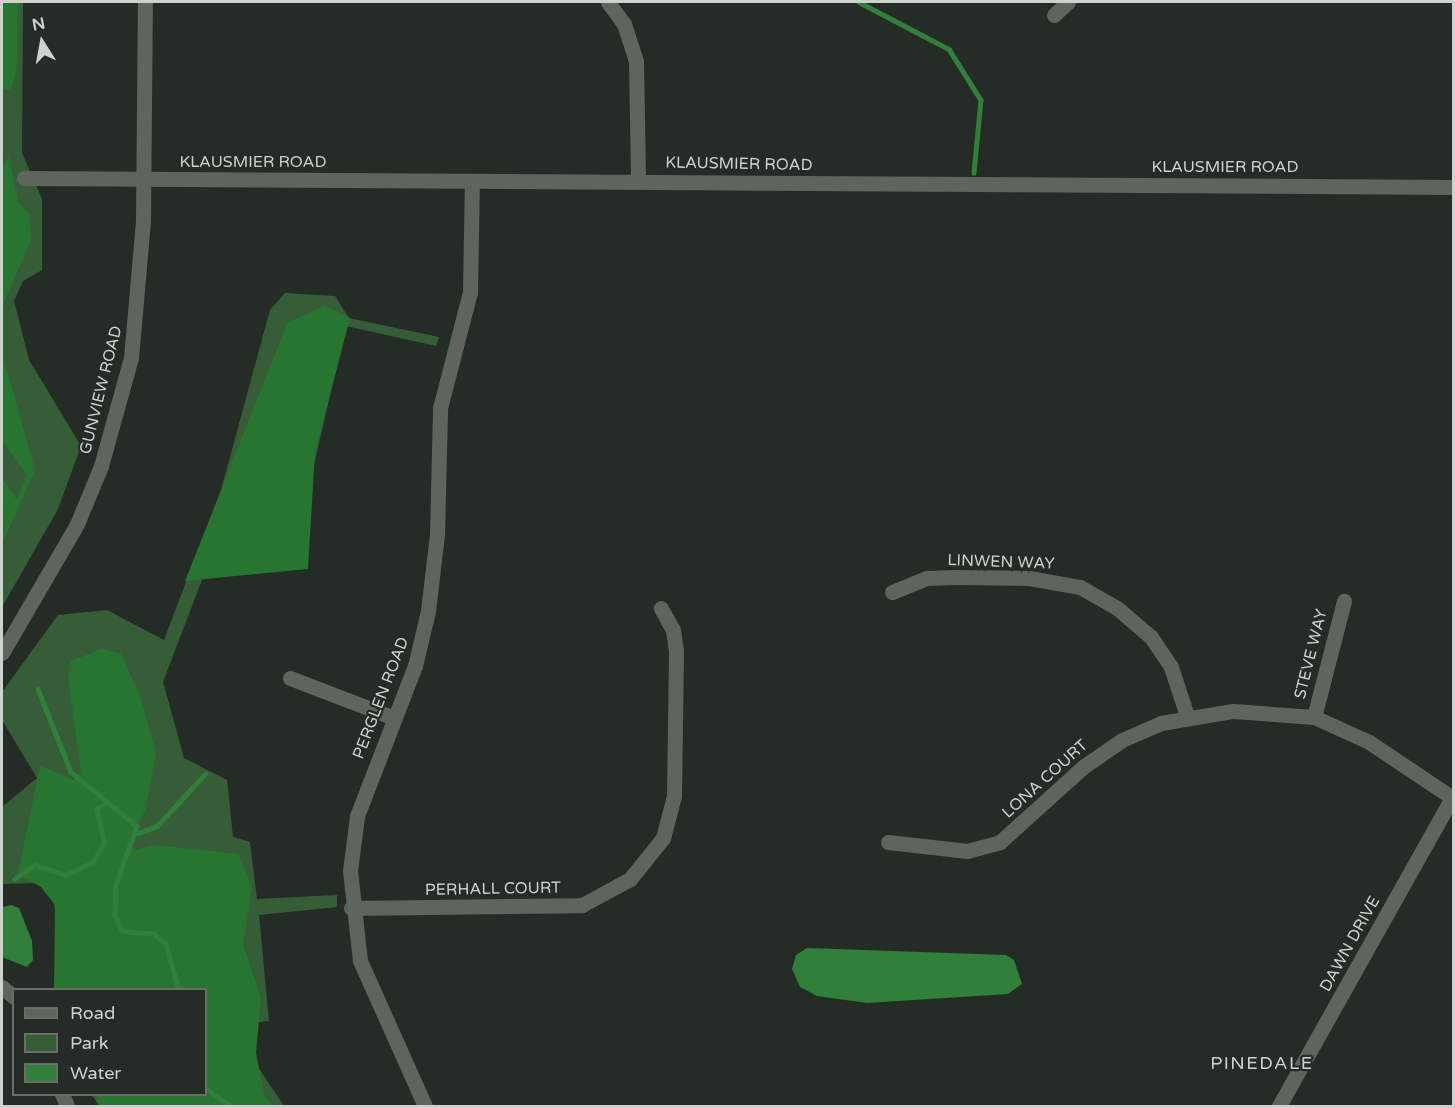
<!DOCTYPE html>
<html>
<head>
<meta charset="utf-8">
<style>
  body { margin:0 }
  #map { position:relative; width:1455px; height:1108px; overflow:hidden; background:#252c26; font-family:"Varela Round",sans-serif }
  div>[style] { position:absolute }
  .green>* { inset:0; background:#355e38 }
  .forest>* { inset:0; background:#287532 }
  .water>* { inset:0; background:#327e3b }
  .stream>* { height:4.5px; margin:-2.25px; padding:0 2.25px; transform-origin:2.25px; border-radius:2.25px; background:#327e3b }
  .minor>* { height:15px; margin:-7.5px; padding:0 7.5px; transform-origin:7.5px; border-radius:7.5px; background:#5d655d }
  span { translate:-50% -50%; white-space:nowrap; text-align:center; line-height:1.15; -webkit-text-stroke:4.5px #252c26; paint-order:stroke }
  .street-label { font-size:16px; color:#ced2ce }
  .neighbourhood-label { font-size:18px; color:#ced2ce; letter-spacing:1.5px }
  .frame { position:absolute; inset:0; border:3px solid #ced2ce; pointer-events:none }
  .legend { position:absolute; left:12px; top:988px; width:195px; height:108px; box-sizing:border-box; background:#252c26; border:2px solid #696e69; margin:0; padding:8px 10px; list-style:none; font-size:18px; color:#ced2ce }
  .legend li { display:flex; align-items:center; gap:12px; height:30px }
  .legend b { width:30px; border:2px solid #696e69 }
  .north { position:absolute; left:12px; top:12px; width:60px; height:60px; -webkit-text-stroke:4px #252c26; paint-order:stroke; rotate:349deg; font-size:16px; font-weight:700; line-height:24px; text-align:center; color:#ced2ce }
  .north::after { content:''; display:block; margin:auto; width:21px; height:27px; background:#ced2ce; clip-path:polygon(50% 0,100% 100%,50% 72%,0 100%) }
</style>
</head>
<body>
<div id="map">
  <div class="green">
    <div style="clip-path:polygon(2px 2px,23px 2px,22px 153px,42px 199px,42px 270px,23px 281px,14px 301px,29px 360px,81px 446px,58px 509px,2px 607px)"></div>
    <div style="clip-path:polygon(285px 293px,335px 296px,349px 318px,439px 337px,436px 346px,346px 326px,297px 539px,203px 577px,163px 682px,184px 758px,227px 780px,233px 837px,250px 842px,257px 899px,337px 895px,337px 907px,259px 915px,269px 1021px,230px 1025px,284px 1106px,99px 1106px,92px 1095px,206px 1094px,206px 990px,59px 941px,54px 903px,39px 883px,2px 884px,2px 807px,37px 778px,2px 720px,2px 692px,58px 615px,107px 610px,164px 640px,221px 490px,270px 310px)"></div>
  </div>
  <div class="forest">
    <div style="clip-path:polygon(2px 2px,18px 2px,17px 68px,11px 89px,2px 90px)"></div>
    <div style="clip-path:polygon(9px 157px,18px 202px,29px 214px,31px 240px,4px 302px,4px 360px,35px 470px,4px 540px,2px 478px,17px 500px,27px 475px,2px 440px,2px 168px)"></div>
    <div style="clip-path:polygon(325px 306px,350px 318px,315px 452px,308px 569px,185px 581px,288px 322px)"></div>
    <div style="clip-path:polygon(102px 649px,121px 654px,140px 696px,156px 753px,145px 811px,131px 836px,134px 850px,156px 845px,238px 854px,252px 888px,243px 944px,261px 998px,256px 1053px,264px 1094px,273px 1106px,101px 1106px,95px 1095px,206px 1094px,206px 990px,54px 989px,55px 905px,41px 887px,18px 874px,40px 766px,74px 780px,81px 772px,68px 677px,71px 661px)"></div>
  </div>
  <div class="water">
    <div style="clip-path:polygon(12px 905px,19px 908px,32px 941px,33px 960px,27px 967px,2px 957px,2px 907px)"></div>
    <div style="clip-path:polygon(807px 948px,1006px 955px,1014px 960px,1022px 984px,1008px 994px,867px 1003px,817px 996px,800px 987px,792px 969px,796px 955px)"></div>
  </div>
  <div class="stream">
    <div style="left:859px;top:2px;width:102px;rotate:27.6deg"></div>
    <div style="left:949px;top:49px;width:60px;rotate:57.9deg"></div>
    <div style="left:981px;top:100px;width:73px;rotate:95.5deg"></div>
    <div style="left:38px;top:689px;width:89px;rotate:68.3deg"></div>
    <div style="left:71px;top:772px;width:85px;rotate:39.3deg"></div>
    <div style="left:137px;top:826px;width:63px;rotate:109.6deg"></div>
    <div style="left:116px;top:885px;width:30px;rotate:92deg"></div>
    <div style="left:115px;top:915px;width:17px;rotate:66deg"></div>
    <div style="left:122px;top:931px;width:32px;rotate:5deg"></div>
    <div style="left:154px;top:934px;width:16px;rotate:40deg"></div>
    <div style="left:166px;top:944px;width:48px;rotate:74.2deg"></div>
    <div style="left:138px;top:833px;width:20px;rotate:-20deg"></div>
    <div style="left:157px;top:826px;width:71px;rotate:-47.3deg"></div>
    <div style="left:14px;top:879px;width:25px;rotate:-34deg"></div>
    <div style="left:35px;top:865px;width:32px;rotate:18deg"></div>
    <div style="left:65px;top:875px;width:31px;rotate:-25deg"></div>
    <div style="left:93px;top:862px;width:22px;rotate:-60deg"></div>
    <div style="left:104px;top:843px;width:35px;rotate:-103deg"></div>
    <div style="left:96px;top:809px;width:13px;rotate:-32deg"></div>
    <div style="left:206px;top:1088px;width:31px;rotate:36deg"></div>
  </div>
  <div class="minor">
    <div style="left:608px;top:2px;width:27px;rotate:54deg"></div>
    <div style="left:624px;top:24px;width:39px;rotate:72deg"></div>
    <div style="left:636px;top:61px;width:119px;rotate:89deg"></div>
    <div style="left:1054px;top:15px;width:19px;rotate:-43deg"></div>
    <div style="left:24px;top:178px;width:1430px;rotate:0.36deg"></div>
    <div style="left:892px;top:592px;width:38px;rotate:-22deg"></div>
    <div style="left:927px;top:578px;width:29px;rotate:-2deg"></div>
    <div style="left:956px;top:577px;width:73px;rotate:0.8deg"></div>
    <div style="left:1029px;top:578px;width:52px;rotate:10deg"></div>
    <div style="left:1080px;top:587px;width:43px;rotate:29.6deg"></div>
    <div style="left:1117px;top:608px;width:45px;rotate:40.5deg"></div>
    <div style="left:1151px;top:637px;width:36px;rotate:56deg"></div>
    <div style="left:1171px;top:667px;width:52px;rotate:71.9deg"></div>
    <div style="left:2px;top:653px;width:149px;rotate:-59.8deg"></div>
    <div style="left:77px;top:524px;width:63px;rotate:-67.5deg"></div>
    <div style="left:101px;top:466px;width:112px;rotate:-74.5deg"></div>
    <div style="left:131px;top:358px;width:138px;rotate:-85deg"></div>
    <div style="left:143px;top:221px;width:219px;rotate:-89.5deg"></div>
    <div style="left:290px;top:678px;width:111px;rotate:21deg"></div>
    <div style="left:1314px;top:717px;width:120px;rotate:-75.5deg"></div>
    <div style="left:888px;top:842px;width:80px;rotate:6.5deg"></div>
    <div style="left:967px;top:851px;width:34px;rotate:-15deg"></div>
    <div style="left:1000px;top:842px;width:112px;rotate:-42.1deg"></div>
    <div style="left:1083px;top:767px;width:47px;rotate:-34.7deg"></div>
    <div style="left:1122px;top:740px;width:43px;rotate:-23.6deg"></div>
    <div style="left:1161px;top:723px;width:73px;rotate:-9.5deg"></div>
    <div style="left:1233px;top:711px;width:81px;rotate:4.2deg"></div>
    <div style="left:1314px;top:717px;width:60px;rotate:24.4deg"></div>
    <div style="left:1369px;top:742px;width:102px;rotate:33.8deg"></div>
    <div style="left:351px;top:908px;width:231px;rotate:-0.7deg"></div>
    <div style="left:582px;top:905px;width:55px;rotate:-28.4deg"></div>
    <div style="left:630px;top:879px;width:53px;rotate:-51.2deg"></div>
    <div style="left:663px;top:838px;width:43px;rotate:-75.3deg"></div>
    <div style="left:674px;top:796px;width:145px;rotate:-89.2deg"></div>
    <div style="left:676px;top:651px;width:21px;rotate:-98deg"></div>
    <div style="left:673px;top:630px;width:25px;rotate:-119deg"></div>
    <div style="left:2px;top:987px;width:16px;rotate:40deg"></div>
    <div style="left:62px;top:1094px;width:13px;rotate:67deg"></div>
    <div style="left:425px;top:1106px;width:159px;rotate:-114.1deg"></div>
    <div style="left:360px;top:961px;width:91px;rotate:-96.3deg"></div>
    <div style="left:350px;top:871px;width:55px;rotate:-82.7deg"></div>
    <div style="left:357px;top:816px;width:161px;rotate:-68.9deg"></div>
    <div style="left:415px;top:666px;width:57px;rotate:-76.7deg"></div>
    <div style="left:428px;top:611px;width:78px;rotate:-83.3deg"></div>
    <div style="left:437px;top:534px;width:126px;rotate:-88.6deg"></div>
    <div style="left:440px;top:408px;width:120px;rotate:-75.5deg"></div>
    <div style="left:470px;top:292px;width:111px;rotate:-89deg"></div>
    <div style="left:1279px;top:1106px;width:353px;rotate:-60.7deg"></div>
  </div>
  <div class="street-label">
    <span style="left:253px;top:162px">KLAUSMIER ROAD</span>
    <span style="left:739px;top:164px;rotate:1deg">KLAUSMIER ROAD</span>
    <span style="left:1225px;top:167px">KLAUSMIER ROAD</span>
    <span style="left:101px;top:390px;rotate:-76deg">GUNVIEW ROAD</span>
    <span style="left:1001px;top:562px;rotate:2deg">LINWEN WAY</span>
    <span style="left:1311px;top:654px;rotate:-76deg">STEVE WAY</span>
    <span style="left:381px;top:698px;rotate:-69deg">PERGLEN ROAD</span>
    <span style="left:1045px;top:779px;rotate:-42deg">LONA COURT</span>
    <span style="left:493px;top:889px;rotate:-1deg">PERHALL COURT</span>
    <span style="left:1350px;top:944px;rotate:-61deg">DAWN DRIVE</span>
  </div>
  <div class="neighbourhood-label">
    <span style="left:1262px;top:1063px">PINEDALE</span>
  </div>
  <div class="frame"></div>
  <ul class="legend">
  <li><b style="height:8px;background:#5d655d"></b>Road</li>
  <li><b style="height:16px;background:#355e38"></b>Park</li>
  <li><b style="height:16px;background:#327e3b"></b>Water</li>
  </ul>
  <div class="north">N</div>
</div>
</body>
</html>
